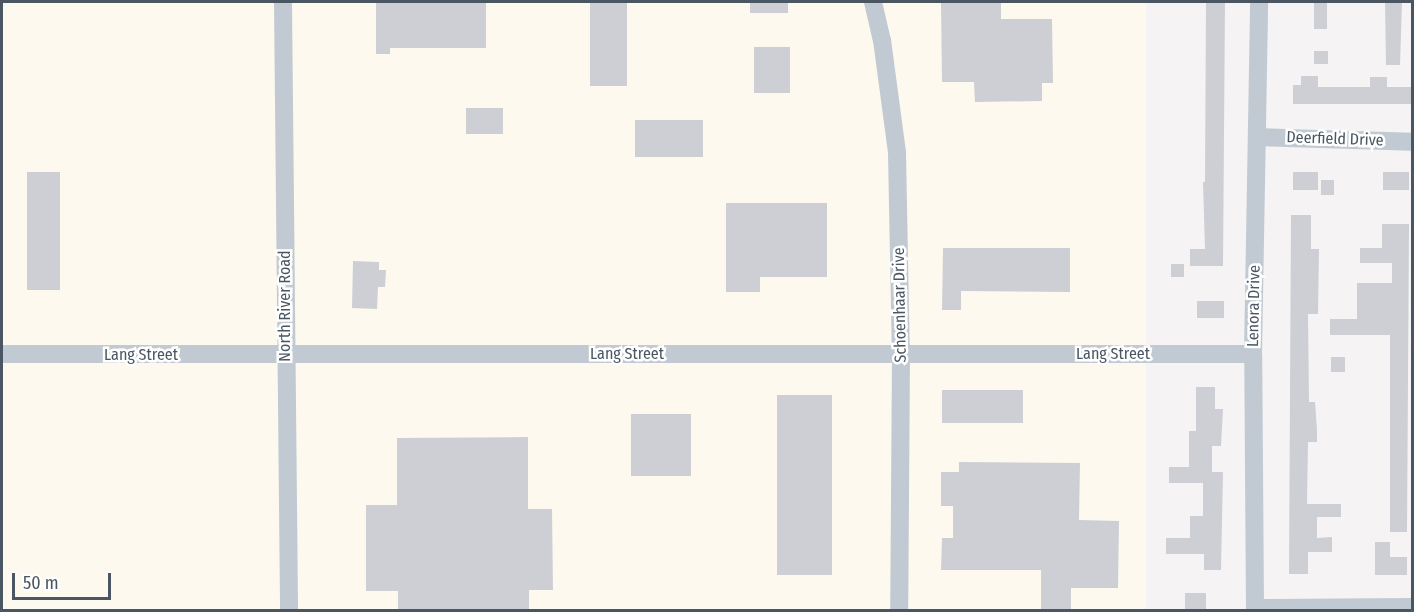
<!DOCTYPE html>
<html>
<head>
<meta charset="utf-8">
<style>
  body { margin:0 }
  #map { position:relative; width:1414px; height:612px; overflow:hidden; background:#f5f3f3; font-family:"Fira Sans Condensed",sans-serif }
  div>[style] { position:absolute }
  .commercial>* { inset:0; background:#fdf9ef; transform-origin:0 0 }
  .building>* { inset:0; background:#cdcfd5; transform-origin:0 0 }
  .minor>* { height:18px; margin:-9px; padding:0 9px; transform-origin:9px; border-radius:9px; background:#c1cad2 }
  span { translate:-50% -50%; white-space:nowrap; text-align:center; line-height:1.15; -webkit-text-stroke:5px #fff; paint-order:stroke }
  .street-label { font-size:16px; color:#4a5661 }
  .frame { position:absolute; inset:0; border:3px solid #4a5661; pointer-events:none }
  .scale { position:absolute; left:12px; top:573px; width:99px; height:27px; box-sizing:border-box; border:3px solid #4a5661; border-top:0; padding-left:8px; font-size:18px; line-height:21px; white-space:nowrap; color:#4a5661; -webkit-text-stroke:4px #fff; paint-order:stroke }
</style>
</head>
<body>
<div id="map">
  <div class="commercial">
    <div style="left:2px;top:2px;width:1144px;height:608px"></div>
  </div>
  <div class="building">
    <div style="clip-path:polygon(376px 2px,486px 3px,486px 48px,390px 48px,390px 54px,376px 54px)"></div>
    <div style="left:590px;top:2px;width:37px;height:84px"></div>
    <div style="left:750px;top:2px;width:38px;height:11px"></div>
    <div style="clip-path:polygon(941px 2px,1001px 2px,1001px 19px,1052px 19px,1053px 83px,1042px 83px,1042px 101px,975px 102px,974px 82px,942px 82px)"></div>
    <div style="clip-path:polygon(1206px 2px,1225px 2px,1223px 266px,1190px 266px,1190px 249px,1205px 249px,1203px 182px,1205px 182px)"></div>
    <div style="left:1314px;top:2px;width:13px;height:27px"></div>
    <div style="clip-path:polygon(1385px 2px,1402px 2px,1400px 65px,1386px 65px)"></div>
    <div style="left:754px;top:47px;width:36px;height:46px"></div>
    <div style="left:1314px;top:51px;width:14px;height:13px"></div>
    <div style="clip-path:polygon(1301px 76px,1318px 76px,1318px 87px,1370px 87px,1370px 77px,1387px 77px,1387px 87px,1413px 87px,1413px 104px,1293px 104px,1293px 85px,1301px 85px)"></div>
    <div style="left:466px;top:108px;width:37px;height:26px"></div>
    <div style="left:635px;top:120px;width:68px;height:37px"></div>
    <div style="left:27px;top:172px;width:33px;height:118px"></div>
    <div style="left:1293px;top:172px;width:25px;height:18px"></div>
    <div style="left:1383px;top:172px;width:26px;height:18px"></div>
    <div style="left:1321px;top:180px;width:13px;height:15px"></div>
    <div style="clip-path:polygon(726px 203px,827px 203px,827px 277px,760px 277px,760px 292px,726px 292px)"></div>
    <div style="clip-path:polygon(1291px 215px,1311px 215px,1311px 249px,1319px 249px,1318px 314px,1308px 314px,1309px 402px,1315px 402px,1317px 430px,1317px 442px,1308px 442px,1307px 504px,1341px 504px,1341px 517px,1317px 517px,1317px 538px,1332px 537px,1332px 552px,1308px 552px,1308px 574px,1289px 574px)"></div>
    <div style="clip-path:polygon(1382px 224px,1409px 224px,1407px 532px,1390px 532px,1390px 335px,1330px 335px,1330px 319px,1357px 319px,1357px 283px,1392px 283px,1392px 263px,1360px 263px,1360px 248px,1382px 248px)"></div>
    <div style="clip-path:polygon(943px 248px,1070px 248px,1070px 292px,961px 291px,961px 310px,942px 310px)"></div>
    <div style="clip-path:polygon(353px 261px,379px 262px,379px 270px,386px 270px,385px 287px,378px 287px,377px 309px,352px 308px)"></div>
    <div style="left:1171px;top:264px;width:13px;height:13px"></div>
    <div style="left:1197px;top:301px;width:27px;height:17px"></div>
    <div style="left:1331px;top:357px;width:14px;height:15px"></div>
    <div style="clip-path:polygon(1196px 387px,1215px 387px,1215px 409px,1223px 409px,1221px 446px,1212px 446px,1212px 472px,1223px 472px,1221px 570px,1204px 570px,1204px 554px,1166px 554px,1166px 538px,1190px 538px,1190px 516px,1203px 516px,1203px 483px,1169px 483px,1169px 467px,1189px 467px,1189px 431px,1196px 431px)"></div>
    <div style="left:942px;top:390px;width:81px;height:33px"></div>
    <div style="left:777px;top:395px;width:55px;height:180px"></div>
    <div style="left:631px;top:414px;width:60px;height:62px"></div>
    <div style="clip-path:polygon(528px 437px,528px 509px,552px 509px,553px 590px,529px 590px,529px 610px,398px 610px,398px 591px,366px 591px,366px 505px,397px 505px,397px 438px)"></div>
    <div style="clip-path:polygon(959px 462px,1080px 463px,1079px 520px,1119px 521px,1118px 588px,1071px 588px,1071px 610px,1041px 610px,1041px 570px,941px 570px,942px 538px,953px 538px,953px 506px,941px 506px,941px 472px,959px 472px)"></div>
    <div style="clip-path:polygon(1375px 542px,1390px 542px,1390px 557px,1407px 557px,1407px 575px,1375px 575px)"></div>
    <div style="left:1185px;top:593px;width:21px;height:17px"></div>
  </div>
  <div class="minor">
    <div style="left:283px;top:2px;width:608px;rotate:89.43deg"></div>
    <div style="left:873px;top:2px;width:39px;rotate:77deg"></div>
    <div style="left:882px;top:40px;width:114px;rotate:82.4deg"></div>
    <div style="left:897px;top:153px;width:201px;rotate:88.9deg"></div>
    <div style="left:901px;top:354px;width:256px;rotate:90.4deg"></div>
    <div style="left:1257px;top:137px;width:155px;rotate:1.8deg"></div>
    <div style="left:2px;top:354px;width:1251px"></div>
    <div style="left:1255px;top:608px;width:157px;rotate:-0.4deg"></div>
    <div style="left:1255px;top:610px;width:256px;rotate:-90.4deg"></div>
    <div style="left:1253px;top:354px;width:352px;rotate:-89deg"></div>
  </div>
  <div class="street-label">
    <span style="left:1335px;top:139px;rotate:2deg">Deerfield Drive</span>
    <span style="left:900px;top:305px;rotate:-91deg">Schoenhaar Drive</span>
    <span style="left:285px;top:306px;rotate:-90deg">North River Road</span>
    <span style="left:1254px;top:306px;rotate:-89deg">Lenora Drive</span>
    <span style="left:627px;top:354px">Lang Street</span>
    <span style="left:1113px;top:354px">Lang Street</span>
    <span style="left:141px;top:355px">Lang Street</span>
  </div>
  <div class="frame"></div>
  <div class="scale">50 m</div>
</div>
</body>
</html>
